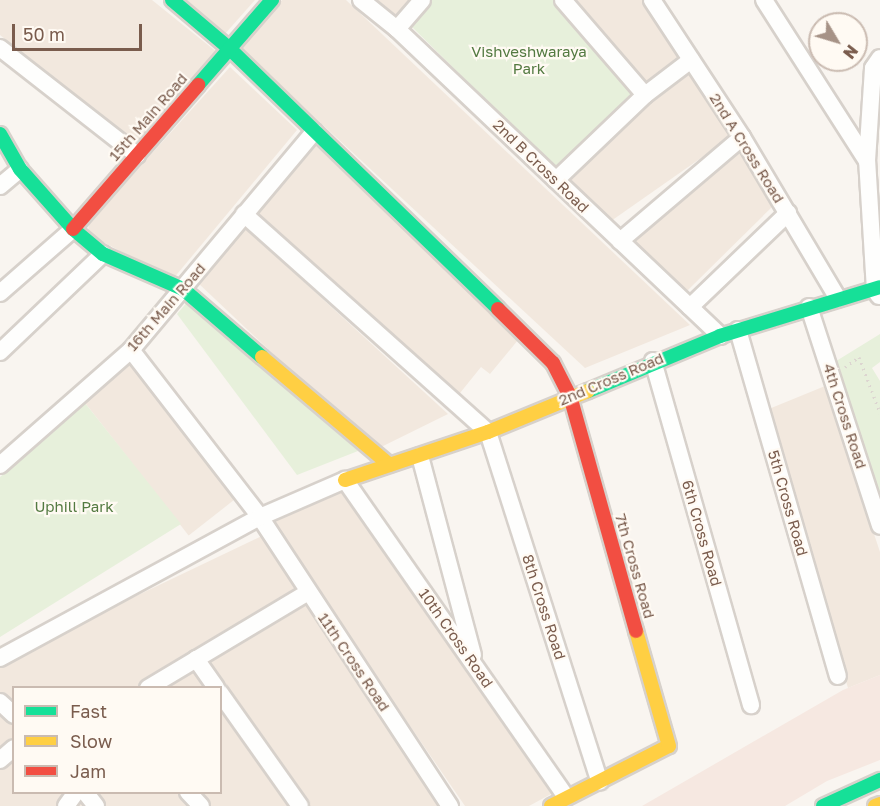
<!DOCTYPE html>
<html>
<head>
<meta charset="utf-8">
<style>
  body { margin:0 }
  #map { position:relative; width:880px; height:806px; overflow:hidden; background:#f9f5f0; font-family:"Golos Text",sans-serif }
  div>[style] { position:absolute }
  .residential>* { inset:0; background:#f2e8de; transform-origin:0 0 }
  .commercial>* { inset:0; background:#f6e8e1 }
  .green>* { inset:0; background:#e7f0db }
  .path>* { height:3px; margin-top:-1.5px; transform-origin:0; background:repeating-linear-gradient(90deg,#dcd5d0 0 1.5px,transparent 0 6px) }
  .roads { filter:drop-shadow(2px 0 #d7d1cb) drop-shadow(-2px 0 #d7d1cb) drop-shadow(0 2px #d7d1cb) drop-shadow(0 -2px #d7d1cb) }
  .street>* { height:16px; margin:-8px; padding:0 8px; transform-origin:8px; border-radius:8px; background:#fefefd }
  .fast>* { height:14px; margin:-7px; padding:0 7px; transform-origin:7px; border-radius:7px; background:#16e098 }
  .slow>* { height:14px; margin:-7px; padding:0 7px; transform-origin:7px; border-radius:7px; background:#ffcf43 }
  .jam>* { height:14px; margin:-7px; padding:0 7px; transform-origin:7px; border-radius:7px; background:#f24e42 }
  span { translate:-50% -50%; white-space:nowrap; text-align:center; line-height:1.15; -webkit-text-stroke:4.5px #fffaf3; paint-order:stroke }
  .park-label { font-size:15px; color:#537a41 }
  .street-label { font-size:15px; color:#7a5c4d }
  .legend { position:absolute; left:12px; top:686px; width:210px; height:108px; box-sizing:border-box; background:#fffaf3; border:2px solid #cabbb1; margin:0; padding:8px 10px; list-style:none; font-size:18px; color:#7a5c4d }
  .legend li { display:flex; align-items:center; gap:12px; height:30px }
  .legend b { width:30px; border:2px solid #cabbb1 }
  .north { position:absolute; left:808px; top:12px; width:60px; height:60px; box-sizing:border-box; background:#fffaf3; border:2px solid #cabbb1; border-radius:50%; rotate:128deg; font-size:16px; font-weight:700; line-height:24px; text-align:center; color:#7a5c4d }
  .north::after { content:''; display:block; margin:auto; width:21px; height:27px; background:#a69286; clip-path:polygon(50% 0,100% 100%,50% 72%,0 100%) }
  .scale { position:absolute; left:12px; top:24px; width:130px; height:27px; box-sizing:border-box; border:3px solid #7a5c4d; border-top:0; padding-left:8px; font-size:18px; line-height:21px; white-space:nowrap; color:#7a5c4d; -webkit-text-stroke:4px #fffaf3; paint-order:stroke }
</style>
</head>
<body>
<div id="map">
  <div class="residential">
    <div style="clip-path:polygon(0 0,152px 0,218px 53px,140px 146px,0 35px)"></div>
    <div style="clip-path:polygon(182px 0,255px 0,224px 35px)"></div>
    <div style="clip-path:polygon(282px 0,346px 0,690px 325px,585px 368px,241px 49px)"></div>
    <div style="clip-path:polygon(369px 0,417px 0,397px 23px)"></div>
    <div style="clip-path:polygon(567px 0,648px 0,687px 59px,646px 92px)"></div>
    <div style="clip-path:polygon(230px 67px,297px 130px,173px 279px,88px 234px,89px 223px)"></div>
    <div style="left:685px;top:69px;width:82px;height:163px;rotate:55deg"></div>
    <div style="clip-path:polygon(312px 142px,518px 340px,490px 374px,481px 367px,456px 398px,251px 214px)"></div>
    <div style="clip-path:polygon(737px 149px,773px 206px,686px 292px,635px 242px)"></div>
    <div style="clip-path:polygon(243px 226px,448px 414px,375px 450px,197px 282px)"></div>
    <div style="left:128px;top:362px;width:174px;height:59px;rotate:52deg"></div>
    <div style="clip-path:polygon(825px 386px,880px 552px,880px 675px,848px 688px,764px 411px)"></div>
    <div style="clip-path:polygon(341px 486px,553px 793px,529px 806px,465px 806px,267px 518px)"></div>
    <div style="clip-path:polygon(evenodd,264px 535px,440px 806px,0 806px,0 661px,264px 535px,14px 688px,220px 688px,220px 792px,14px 792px,14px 688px)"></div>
  </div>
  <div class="commercial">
    <div style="clip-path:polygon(880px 675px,880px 760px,827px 781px,785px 806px,642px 806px,843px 690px)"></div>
  </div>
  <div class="green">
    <div style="clip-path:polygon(431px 0,558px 0,638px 96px,559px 172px,409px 24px)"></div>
    <div style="clip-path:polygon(189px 300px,358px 451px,297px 475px,177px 314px)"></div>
    <div style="clip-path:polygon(880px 334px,880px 362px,872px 368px,880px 381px,880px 496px,833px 363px)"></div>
    <div style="clip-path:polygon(85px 403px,181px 524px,0 637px,0 477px)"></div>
  </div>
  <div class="path">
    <div style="left:845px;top:367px;width:17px;rotate:-36deg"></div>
    <div style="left:859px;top:357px;width:60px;rotate:69.4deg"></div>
  </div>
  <div class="roads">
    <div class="street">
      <div style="left:361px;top:0;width:46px;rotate:38.9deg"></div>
      <div style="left:397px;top:29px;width:446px;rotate:43.5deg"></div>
      <div style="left:563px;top:0;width:125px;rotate:49.2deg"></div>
      <div style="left:652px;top:0;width:164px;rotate:56.7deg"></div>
      <div style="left:742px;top:137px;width:188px;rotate:59.3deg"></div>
      <div style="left:764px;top:0;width:191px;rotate:57.4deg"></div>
      <div style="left:397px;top:29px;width:38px;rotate:-49deg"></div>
      <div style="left:0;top:48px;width:174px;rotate:38deg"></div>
      <div style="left:556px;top:180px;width:123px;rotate:-43.7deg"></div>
      <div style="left:645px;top:95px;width:58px;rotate:-37.3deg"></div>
      <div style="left:0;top:186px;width:26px;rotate:-40deg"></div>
      <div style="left:244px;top:214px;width:327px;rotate:41.8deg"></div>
      <div style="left:488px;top:432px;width:367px;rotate:72.3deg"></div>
      <div style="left:620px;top:241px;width:160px;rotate:-40.4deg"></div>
      <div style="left:0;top:293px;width:97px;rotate:-41.2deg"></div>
      <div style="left:879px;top:296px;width:7px;rotate:-124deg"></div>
      <div style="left:875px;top:290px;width:129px;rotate:-93.5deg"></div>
      <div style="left:867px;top:161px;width:93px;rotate:-86.3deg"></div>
      <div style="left:873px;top:68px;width:12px;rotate:-55deg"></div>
      <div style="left:690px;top:307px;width:136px;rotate:-43.8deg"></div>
      <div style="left:809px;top:307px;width:230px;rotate:72deg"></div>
      <div style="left:738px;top:330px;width:360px;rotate:73.9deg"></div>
      <div style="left:131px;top:350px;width:211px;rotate:52.3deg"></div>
      <div style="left:260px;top:517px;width:346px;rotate:56.7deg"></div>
      <div style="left:0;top:352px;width:142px;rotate:-43.6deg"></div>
      <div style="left:653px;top:361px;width:358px;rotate:74.1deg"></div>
      <div style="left:420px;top:456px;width:206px;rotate:75.1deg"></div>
      <div style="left:0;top:465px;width:174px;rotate:-41.3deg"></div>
      <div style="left:131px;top:350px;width:285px;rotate:-50deg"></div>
      <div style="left:0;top:658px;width:296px;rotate:-28.5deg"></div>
      <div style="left:260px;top:517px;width:93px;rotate:-23.5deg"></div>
      <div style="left:345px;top:480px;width:386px;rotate:55.1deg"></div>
      <div style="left:196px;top:659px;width:35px;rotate:55deg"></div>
      <div style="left:148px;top:688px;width:185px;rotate:-30.9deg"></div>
      <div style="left:220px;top:693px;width:138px;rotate:54.7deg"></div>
      <div style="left:0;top:702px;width:19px;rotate:43deg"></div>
      <div style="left:0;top:760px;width:18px;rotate:-41deg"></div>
      <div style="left:85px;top:792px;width:18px;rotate:52deg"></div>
      <div style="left:188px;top:792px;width:19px;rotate:47deg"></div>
      <div style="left:66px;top:806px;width:17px;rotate:-54deg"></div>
    </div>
    <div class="fast">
      <div style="left:172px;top:0;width:76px;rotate:40.2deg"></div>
      <div style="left:230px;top:49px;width:373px;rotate:44.1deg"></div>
      <div style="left:198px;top:85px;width:113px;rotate:-49deg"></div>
      <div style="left:0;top:134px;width:40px;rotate:60.3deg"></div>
      <div style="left:20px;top:169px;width:80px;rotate:48.5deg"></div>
      <div style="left:73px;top:229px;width:39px;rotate:40deg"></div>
      <div style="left:103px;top:254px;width:87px;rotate:23.6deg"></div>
      <div style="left:183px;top:289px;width:104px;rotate:40.7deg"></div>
      <div style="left:588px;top:391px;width:143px;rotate:-22.6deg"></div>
      <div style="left:720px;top:336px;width:167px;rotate:-17deg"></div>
      <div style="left:823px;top:806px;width:63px;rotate:-24.5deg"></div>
    </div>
    <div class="slow">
      <div style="left:262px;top:357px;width:167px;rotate:40.2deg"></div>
      <div style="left:345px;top:480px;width:151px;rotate:-18.6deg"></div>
      <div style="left:488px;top:432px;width:108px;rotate:-22.3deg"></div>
      <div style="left:551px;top:806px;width:132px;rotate:-27deg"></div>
      <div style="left:669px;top:746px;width:120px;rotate:-106deg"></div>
      <div style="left:875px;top:806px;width:5px;rotate:-22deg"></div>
    </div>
    <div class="jam">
      <div style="left:73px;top:229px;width:191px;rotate:-49deg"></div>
      <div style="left:498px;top:309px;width:77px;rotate:44.5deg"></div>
      <div style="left:553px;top:363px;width:37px;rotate:63deg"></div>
      <div style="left:570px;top:396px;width:244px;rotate:74.3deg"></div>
    </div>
  </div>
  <div class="park-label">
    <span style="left:529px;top:60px">Vishveshwaraya<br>Park</span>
    <span style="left:74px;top:507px">Uphill Park</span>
  </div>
  <div class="street-label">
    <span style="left:148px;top:117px;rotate:-49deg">15th Main Road</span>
    <span style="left:747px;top:148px;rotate:58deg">2nd A Cross Road</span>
    <span style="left:541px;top:166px;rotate:44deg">2nd B Cross Road</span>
    <span style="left:166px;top:307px;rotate:-49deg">16th Main Road</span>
    <span style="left:611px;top:379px;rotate:-23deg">2nd Cross Road</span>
    <span style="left:845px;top:416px;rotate:72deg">4th Cross Road</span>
    <span style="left:788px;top:503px;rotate:74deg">5th Cross Road</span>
    <span style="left:702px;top:533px;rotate:74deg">6th Cross Road</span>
    <span style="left:635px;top:566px;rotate:74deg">7th Cross Road</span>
    <span style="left:544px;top:607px;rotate:72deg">8th Cross Road</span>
    <span style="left:456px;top:638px;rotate:55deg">10th Cross Road</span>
    <span style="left:354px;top:662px;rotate:56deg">11th Cross Road</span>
  </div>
  <ul class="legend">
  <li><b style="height:8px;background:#16e098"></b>Fast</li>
  <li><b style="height:8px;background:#ffcf43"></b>Slow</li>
  <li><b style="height:8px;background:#f24e42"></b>Jam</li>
  </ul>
  <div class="north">N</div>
  <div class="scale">50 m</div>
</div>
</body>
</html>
